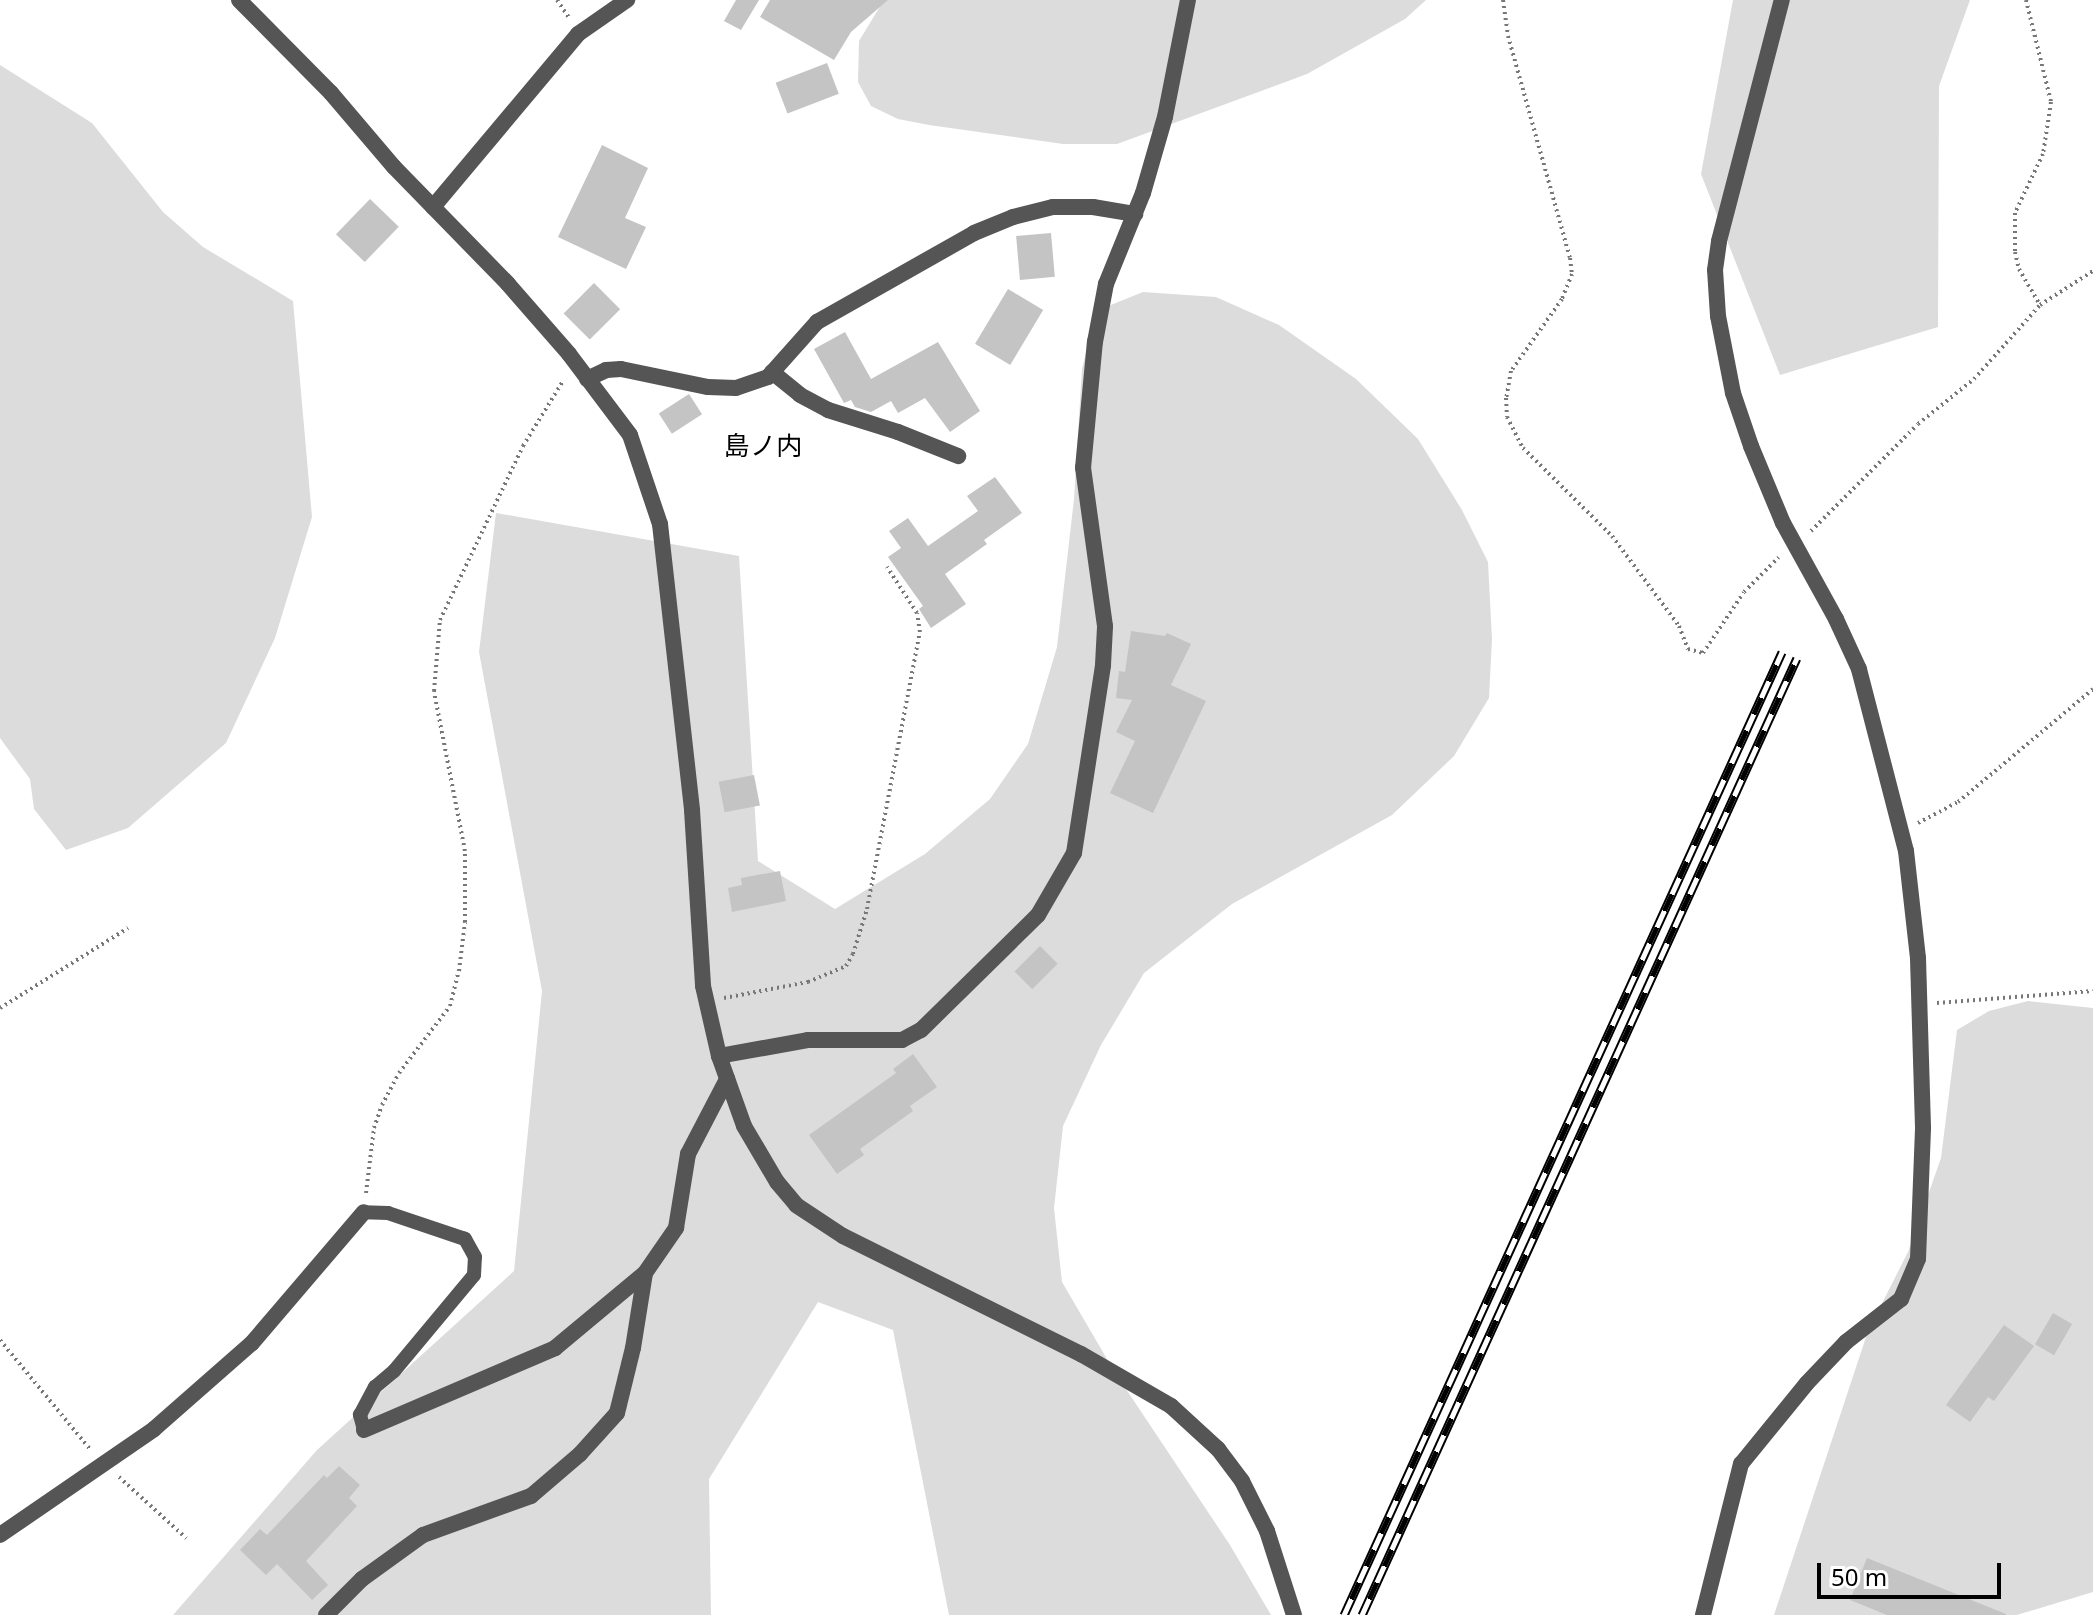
<!DOCTYPE html>
<html>
<head>
<meta charset="utf-8">
<style>
  body { margin:0 }
  #map { position:relative; width:2093px; height:1615px; overflow:hidden; background:#fff; font-family:"Noto Sans","Noto Sans JP",sans-serif }
  div>[style] { position:absolute }
  .green>* { inset:0; background:#dcdcdc }
  .building>* { inset:0; background:#c4c4c4; transform-origin:0 0 }
  .path>* { height:4px; margin-top:-2px; transform-origin:0; background:repeating-linear-gradient(90deg,#777 0 2px,transparent 0 6px) }
  .service>* { height:14px; margin:-7px; padding:0 7px; transform-origin:7px; border-radius:7px; background:#555 }
  .minor>* { height:16px; margin:-8px; padding:0 8px; transform-origin:8px; border-radius:8px; background:#555 }
  .tertiary>* { height:16px; margin:-8px; padding:0 8px; transform-origin:8px; border-radius:8px; background:#555 }
  .rail>* { height:9px; margin-top:-4.5px; transform-origin:0; background:repeating-linear-gradient(90deg,#fff 0 18px,#000 0 36px); box-sizing:border-box; border-block:2px solid #000 }
  span { translate:-50% -50%; white-space:nowrap; text-align:center; line-height:1.15; -webkit-text-stroke:8px #fff; paint-order:stroke }
  .quarter-label { font-size:26px; color:#000 }
  .scale { position:absolute; left:1817px; top:1563px; width:184px; height:36px; box-sizing:border-box; border:4px solid #000; border-top:0; padding-left:10px; font-size:24px; line-height:28px; white-space:nowrap; color:#000; -webkit-text-stroke:6px #fff; paint-order:stroke }
</style>
</head>
<body>
<div id="map">
  <div class="green">
    <div style="clip-path:polygon(884px 0,1426px 0,1405px 19px,1307px 74px,1117px 144px,1063px 144px,929px 125px,898px 119px,871px 106px,858px 82px,859px 41px)"></div>
    <div style="clip-path:polygon(1733px 0,1970px 0,1939px 86px,1938px 327px,1780px 375px,1701px 174px)"></div>
    <div style="clip-path:polygon(0 65px,92px 123px,163px 212px,203px 247px,293px 301px,312px 517px,275px 638px,226px 743px,128px 828px,66px 850px,34px 809px,30px 779px,0 738px)"></div>
    <div style="clip-path:polygon(1143px 292px,1216px 297px,1279px 325px,1356px 379px,1418px 439px,1462px 510px,1488px 562px,1492px 639px,1489px 698px,1454px 756px,1392px 815px,1232px 904px,1144px 973px,1101px 1045px,1063px 1126px,1054px 1208px,1062px 1282px,1114px 1371px,1230px 1545px,1271px 1615px,949px 1615px,893px 1330px,818px 1302px,709px 1479px,711px 1615px,173px 1615px,317px 1450px,514px 1271px,542px 991px,479px 652px,496px 513px,739px 556px,758px 861px,835px 909px,925px 854px,990px 799px,1028px 744px,1057px 647px,1074px 499px,1082px 369px,1096px 311px)"></div>
    <div style="clip-path:polygon(2028px 1001px,2093px 1008px,2093px 1592px,2017px 1615px,1774px 1615px,1868px 1331px,1908px 1252px,1941px 1158px,1957px 1030px,1989px 1011px)"></div>
  </div>
  <div class="building">
    <div style="clip-path:polygon(736px 0,759px 0,741px 30px,724px 21px)"></div>
    <div style="clip-path:polygon(770px 0,888px 0,851px 32px,834px 60px,760px 17px)"></div>
    <div style="left:827px;top:63px;width:33px;height:55px;rotate:69deg"></div>
    <div style="clip-path:polygon(602px 145px,648px 168px,625px 218px,646px 227px,626px 269px,558px 237px)"></div>
    <div style="left:370px;top:199px;width:40px;height:49px;rotate:44deg"></div>
    <div style="left:1051px;top:233px;width:44px;height:35px;rotate:85deg"></div>
    <div style="left:594px;top:283px;width:37px;height:43px;rotate:45deg"></div>
    <div style="left:1008px;top:289px;width:41px;height:64px;rotate:31deg"></div>
    <div style="clip-path:polygon(845px 332px,871px 379px,938px 342px,980px 411px,950px 432px,925px 398px,898px 413px,891px 401px,871px 412px,855px 407px,851px 400px,844px 403px,814px 349px)"></div>
    <div style="left:689px;top:394px;width:24px;height:36px;rotate:57deg"></div>
    <div style="clip-path:polygon(995px 477px,1022px 513px,984px 540px,987px 544px,945px 574px,966px 604px,931px 628px,919px 609px,923px 606px,888px 557px,901px 548px,889px 531px,908px 518px,928px 546px,978px 511px,967px 496px)"></div>
    <div style="clip-path:polygon(1131px 631px,1165px 636px,1167px 633px,1191px 644px,1171px 685px,1206px 701px,1153px 813px,1110px 793px,1135px 741px,1116px 732px,1132px 700px,1116px 698px,1119px 671px,1125px 672px)"></div>
    <div style="left:754px;top:775px;width:31px;height:36px;rotate:79deg"></div>
    <div style="clip-path:polygon(780px 871px,786px 901px,732px 912px,728px 888px,742px 885px,741px 878px)"></div>
    <div style="left:1040px;top:946px;width:25px;height:36px;rotate:45deg"></div>
    <div style="clip-path:polygon(913px 1054px,937px 1087px,910px 1106px,913px 1111px,860px 1149px,864px 1155px,837px 1174px,809px 1135px,896px 1073px,893px 1069px)"></div>
    <div style="left:2053px;top:1313px;width:22px;height:36px;rotate:30deg"></div>
    <div style="clip-path:polygon(2004px 1325px,2034px 1346px,1994px 1401px,1988px 1397px,1970px 1422px,1946px 1405px)"></div>
    <div style="clip-path:polygon(339px 1466px,360px 1485px,349px 1498px,357px 1506px,306px 1561px,328px 1585px,312px 1600px,277px 1564px,266px 1575px,240px 1550px,260px 1529px,267px 1535px,324px 1475px,327px 1478px)"></div>
    <div style="clip-path:polygon(1867px 1558px,2006px 1614px,2006px 1615px,1887px 1615px,1850px 1600px)"></div>
  </div>
  <div class="path">
    <div style="left:557px;top:0;width:22px;rotate:56deg"></div>
    <div style="left:1503px;top:0;width:36px;rotate:82deg"></div>
    <div style="left:1508px;top:36px;width:230px;rotate:74.4deg"></div>
    <div style="left:1570px;top:258px;width:16px;rotate:83deg"></div>
    <div style="left:1572px;top:274px;width:27px;rotate:112deg"></div>
    <div style="left:1562px;top:299px;width:88px;rotate:125.3deg"></div>
    <div style="left:1511px;top:371px;width:27px;rotate:100deg"></div>
    <div style="left:1506px;top:398px;width:19px;rotate:87deg"></div>
    <div style="left:1507px;top:417px;width:35px;rotate:63deg"></div>
    <div style="left:1523px;top:448px;width:125px;rotate:44.7deg"></div>
    <div style="left:1612px;top:536px;width:112px;rotate:53.3deg"></div>
    <div style="left:1679px;top:626px;width:25px;rotate:69deg"></div>
    <div style="left:1688px;top:649px;width:16px;rotate:15deg"></div>
    <div style="left:1703px;top:653px;width:73px;rotate:-56.1deg"></div>
    <div style="left:1744px;top:592px;width:49px;rotate:-45deg"></div>
    <div style="left:2026px;top:0;width:105px;rotate:76.2deg"></div>
    <div style="left:2051px;top:102px;width:53px;rotate:98.7deg"></div>
    <div style="left:2043px;top:154px;width:65px;rotate:115.4deg"></div>
    <div style="left:2015px;top:213px;width:39px;rotate:90deg"></div>
    <div style="left:2015px;top:252px;width:17px;rotate:77deg"></div>
    <div style="left:2019px;top:269px;width:42px;rotate:59.7deg"></div>
    <div style="left:1811px;top:531px;width:151px;rotate:-45deg"></div>
    <div style="left:1918px;top:424px;width:72px;rotate:-38.8deg"></div>
    <div style="left:1974px;top:379px;width:99px;rotate:-48.3deg"></div>
    <div style="left:2040px;top:305px;width:63px;rotate:-32.7deg"></div>
    <div style="left:1918px;top:823px;width:45px;rotate:-27.7deg"></div>
    <div style="left:1958px;top:802px;width:176px;rotate:-39.9deg"></div>
    <div style="left:724px;top:998px;width:86px;rotate:-10.8deg"></div>
    <div style="left:808px;top:982px;width:41px;rotate:-22.8deg"></div>
    <div style="left:846px;top:966px;width:14px;rotate:-60deg"></div>
    <div style="left:853px;top:954px;width:47px;rotate:-72.7deg"></div>
    <div style="left:867px;top:909px;width:282px;rotate:-79.2deg"></div>
    <div style="left:920px;top:632px;width:19px;rotate:-99deg"></div>
    <div style="left:917px;top:613px;width:55px;rotate:-123.1deg"></div>
    <div style="left:1937px;top:1003px;width:156px;rotate:-4.4deg"></div>
    <div style="left:0;top:1008px;width:151px;rotate:-32deg"></div>
    <div style="left:366px;top:1193px;width:65px;rotate:-83deg"></div>
    <div style="left:374px;top:1128px;width:24px;rotate:-71deg"></div>
    <div style="left:382px;top:1105px;width:36px;rotate:-62deg"></div>
    <div style="left:399px;top:1073px;width:84px;rotate:-52.7deg"></div>
    <div style="left:450px;top:1006px;width:36px;rotate:-76deg"></div>
    <div style="left:459px;top:971px;width:49px;rotate:-83deg"></div>
    <div style="left:465px;top:922px;width:71px;rotate:-90deg"></div>
    <div style="left:465px;top:851px;width:163px;rotate:-101deg"></div>
    <div style="left:434px;top:691px;width:71px;rotate:-85.2deg"></div>
    <div style="left:440px;top:620px;width:193px;rotate:-64.5deg"></div>
    <div style="left:523px;top:446px;width:76px;rotate:-58.4deg"></div>
    <div style="left:0;top:1340px;width:141px;rotate:50.5deg"></div>
    <div style="left:119px;top:1477px;width:91px;rotate:42.3deg"></div>
  </div>
  <div class="service">
    <div style="left:364px;top:1430px;width:16px;rotate:-105deg"></div>
    <div style="left:360px;top:1415px;width:32px;rotate:-62deg"></div>
    <div style="left:375px;top:1387px;width:25px;rotate:-40deg"></div>
    <div style="left:394px;top:1371px;width:125px;rotate:-50.2deg"></div>
    <div style="left:474px;top:1275px;width:18px;rotate:-87deg"></div>
    <div style="left:475px;top:1257px;width:21px;rotate:-119deg"></div>
    <div style="left:465px;top:1239px;width:81px;rotate:-161.3deg"></div>
    <div style="left:388px;top:1213px;width:24px;rotate:-178deg"></div>
  </div>
  <div class="minor">
    <div style="left:433px;top:207px;width:226px;rotate:-50deg"></div>
    <div style="left:578px;top:34px;width:60px;rotate:-34.8deg"></div>
    <div style="left:772px;top:372px;width:36px;rotate:39deg"></div>
    <div style="left:800px;top:395px;width:32px;rotate:28deg"></div>
    <div style="left:828px;top:410px;width:73px;rotate:17.4deg"></div>
    <div style="left:898px;top:432px;width:65px;rotate:21.8deg"></div>
    <div style="left:587px;top:379px;width:21px;rotate:-25deg"></div>
    <div style="left:606px;top:370px;width:15px;rotate:-4deg"></div>
    <div style="left:621px;top:369px;width:89px;rotate:11.7deg"></div>
    <div style="left:708px;top:387px;width:28px;rotate:2deg"></div>
    <div style="left:736px;top:388px;width:34px;rotate:-19deg"></div>
    <div style="left:768px;top:377px;width:74px;rotate:-48.3deg"></div>
    <div style="left:817px;top:322px;width:180px;rotate:-29.5deg"></div>
    <div style="left:974px;top:233px;width:42px;rotate:-22.3deg"></div>
    <div style="left:1013px;top:217px;width:41px;rotate:-14deg"></div>
    <div style="left:1053px;top:207px;width:40px"></div>
    <div style="left:1093px;top:207px;width:43px;rotate:9.5deg"></div>
    <div style="left:719px;top:1056px;width:90px;rotate:-10.2deg"></div>
    <div style="left:808px;top:1040px;width:94px"></div>
    <div style="left:902px;top:1040px;width:21px;rotate:-28deg"></div>
    <div style="left:921px;top:1030px;width:164px;rotate:-44.5deg"></div>
    <div style="left:1038px;top:915px;width:72px;rotate:-59.9deg"></div>
    <div style="left:1074px;top:853px;width:190px;rotate:-81.2deg"></div>
    <div style="left:1103px;top:665px;width:39px;rotate:-87deg"></div>
    <div style="left:1105px;top:626px;width:160px;rotate:-97.9deg"></div>
    <div style="left:1083px;top:468px;width:127px;rotate:-84.6deg"></div>
    <div style="left:1095px;top:342px;width:59px;rotate:-79.3deg"></div>
    <div style="left:1106px;top:284px;width:98px;rotate:-67.9deg"></div>
    <div style="left:1143px;top:193px;width:79px;rotate:-73.9deg"></div>
    <div style="left:1165px;top:117px;width:119px;rotate:-78.9deg"></div>
    <div style="left:364px;top:1430px;width:208px;rotate:-23.2deg"></div>
    <div style="left:555px;top:1348px;width:117px;rotate:-39.8deg"></div>
    <div style="left:0;top:1535px;width:187px;rotate:-34.5deg"></div>
    <div style="left:154px;top:1429px;width:130px;rotate:-41.3deg"></div>
    <div style="left:252px;top:1343px;width:172px;rotate:-49.5deg"></div>
    <div style="left:326px;top:1615px;width:51px;rotate:-45deg"></div>
    <div style="left:362px;top:1579px;width:75px;rotate:-35.8deg"></div>
    <div style="left:423px;top:1535px;width:115px;rotate:-19.9deg"></div>
    <div style="left:531px;top:1496px;width:65px;rotate:-40.6deg"></div>
    <div style="left:580px;top:1454px;width:55px;rotate:-47.9deg"></div>
    <div style="left:617px;top:1413px;width:67px;rotate:-76.2deg"></div>
    <div style="left:633px;top:1348px;width:76px;rotate:-80.9deg"></div>
    <div style="left:645px;top:1273px;width:55px;rotate:-55.4deg"></div>
    <div style="left:676px;top:1228px;width:75px;rotate:-80.8deg"></div>
    <div style="left:688px;top:1154px;width:85px;rotate:-62.5deg"></div>
    <div style="left:1703px;top:1615px;width:156px;rotate:-75.9deg"></div>
    <div style="left:1741px;top:1464px;width:104px;rotate:-50.8deg"></div>
    <div style="left:1807px;top:1383px;width:57px;rotate:-46.4deg"></div>
    <div style="left:1846px;top:1342px;width:70px;rotate:-38deg"></div>
    <div style="left:1901px;top:1299px;width:43px;rotate:-67deg"></div>
    <div style="left:1918px;top:1259px;width:132px;rotate:-87.8deg"></div>
    <div style="left:1923px;top:1127px;width:169px;rotate:-91.7deg"></div>
    <div style="left:1918px;top:958px;width:108px;rotate:-96.4deg"></div>
    <div style="left:1906px;top:851px;width:188px;rotate:-104.5deg"></div>
    <div style="left:1859px;top:669px;width:55px;rotate:-114.7deg"></div>
    <div style="left:1836px;top:619px;width:110px;rotate:-118.9deg"></div>
    <div style="left:1783px;top:523px;width:83px;rotate:-112.6deg"></div>
    <div style="left:1751px;top:446px;width:56px;rotate:-108.8deg"></div>
    <div style="left:1733px;top:393px;width:78px;rotate:-101deg"></div>
    <div style="left:1718px;top:316px;width:46px;rotate:-93.7deg"></div>
    <div style="left:1715px;top:270px;width:29px;rotate:-82deg"></div>
    <div style="left:1719px;top:241px;width:249px;rotate:-75.4deg"></div>
  </div>
  <div class="tertiary">
    <div style="left:239px;top:0;width:131px;rotate:45.3deg"></div>
    <div style="left:331px;top:93px;width:97px;rotate:49.6deg"></div>
    <div style="left:394px;top:167px;width:163px;rotate:45.7deg"></div>
    <div style="left:508px;top:284px;width:93px;rotate:48.9deg"></div>
    <div style="left:569px;top:354px;width:101px;rotate:53deg"></div>
    <div style="left:630px;top:435px;width:94px;rotate:71.4deg"></div>
    <div style="left:660px;top:524px;width:288px;rotate:83.6deg"></div>
    <div style="left:692px;top:810px;width:176px;rotate:86.4deg"></div>
    <div style="left:703px;top:986px;width:72px;rotate:77.1deg"></div>
    <div style="left:719px;top:1056px;width:74px;rotate:70.3deg"></div>
    <div style="left:744px;top:1126px;width:65px;rotate:59.5deg"></div>
    <div style="left:777px;top:1182px;width:30px;rotate:50deg"></div>
    <div style="left:796px;top:1205px;width:56px;rotate:33.4deg"></div>
    <div style="left:843px;top:1236px;width:266px;rotate:26.4deg"></div>
    <div style="left:1081px;top:1354px;width:104px;rotate:30deg"></div>
    <div style="left:1171px;top:1406px;width:64px;rotate:42.5deg"></div>
    <div style="left:1218px;top:1449px;width:40px;rotate:53deg"></div>
    <div style="left:1242px;top:1481px;width:56px;rotate:63.4deg"></div>
    <div style="left:1267px;top:1531px;width:88px;rotate:72.2deg"></div>
  </div>
  <div class="rail">
    <div style="left:1344px;top:1615px;width:1058px;rotate:-65.54deg"></div>
    <div style="left:1362px;top:1615px;width:1051px;rotate:-65.56deg"></div>
  </div>
  <div class="quarter-label">
    <span style="left:763px;top:446px">島ノ内</span>
  </div>
  <div class="scale">50 m</div>
</div>
</body>
</html>
